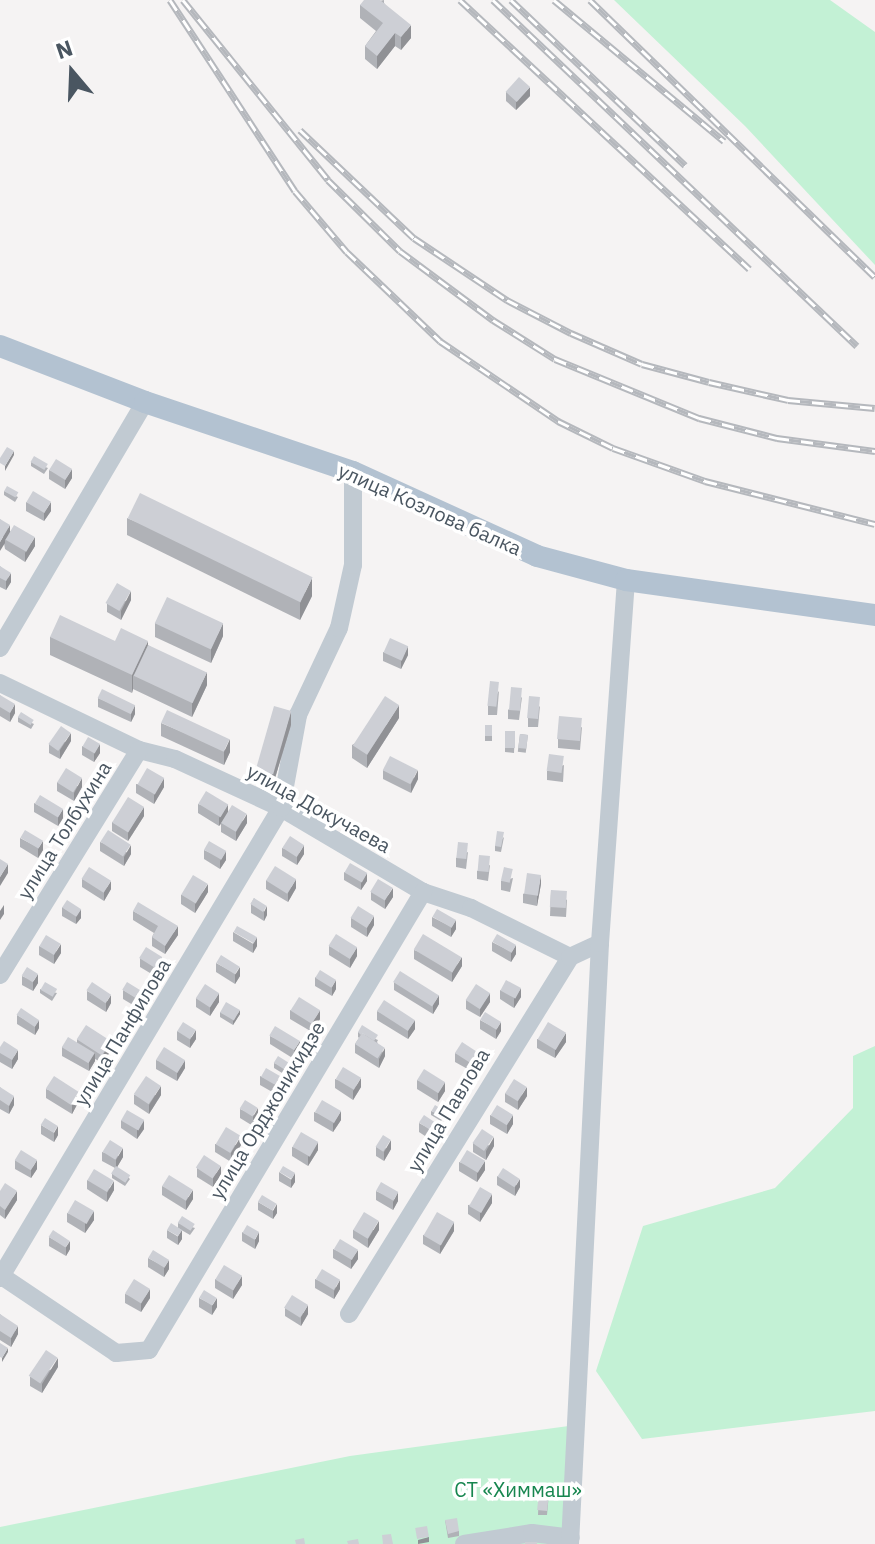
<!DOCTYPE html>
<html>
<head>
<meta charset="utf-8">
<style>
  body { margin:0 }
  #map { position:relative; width:875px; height:1544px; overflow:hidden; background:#f5f3f3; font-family:"IBM Plex Sans",sans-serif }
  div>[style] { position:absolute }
  .green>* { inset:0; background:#c3f1d5 }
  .minor>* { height:18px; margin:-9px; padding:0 9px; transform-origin:9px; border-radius:9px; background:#c1cad2 }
  .major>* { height:22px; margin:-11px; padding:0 11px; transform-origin:11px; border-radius:11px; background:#b3c2d1 }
  .rail>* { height:7px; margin-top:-3.5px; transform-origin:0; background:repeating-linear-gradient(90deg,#fff 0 12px,#b5b8bd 0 24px); box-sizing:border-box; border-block:2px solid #b5b8bd }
  .wall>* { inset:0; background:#b0b2b7; transform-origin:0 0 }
  .shaded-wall>* { inset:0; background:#909195 }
  .building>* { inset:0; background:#cdcfd5; transform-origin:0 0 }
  span { translate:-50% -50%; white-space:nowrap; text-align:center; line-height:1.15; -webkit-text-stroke:7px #fff; paint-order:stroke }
  .street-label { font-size:20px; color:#4a5661 }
  .park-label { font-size:20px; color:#17864f }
  .north { position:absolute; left:32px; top:32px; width:80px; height:80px; -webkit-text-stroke:6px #fff; paint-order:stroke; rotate:341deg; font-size:22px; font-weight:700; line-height:32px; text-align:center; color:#4a5661 }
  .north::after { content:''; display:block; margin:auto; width:28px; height:36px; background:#4a5661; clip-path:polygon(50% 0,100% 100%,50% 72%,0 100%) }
</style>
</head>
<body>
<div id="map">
  <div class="green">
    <div style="clip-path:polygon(614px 0,830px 0,875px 32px,875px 265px,745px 126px)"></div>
    <div style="clip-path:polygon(875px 1046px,875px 1411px,642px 1439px,596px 1371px,643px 1226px,775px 1188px,853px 1108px,853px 1056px)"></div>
    <div style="clip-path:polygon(576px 1425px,570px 1544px,0 1544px,0 1527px,350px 1456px)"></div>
  </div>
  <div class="minor">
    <div style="left:0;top:648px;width:286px;rotate:-59.5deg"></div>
    <div style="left:0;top:683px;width:154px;rotate:25.7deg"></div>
    <div style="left:139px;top:750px;width:37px;rotate:14deg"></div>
    <div style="left:175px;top:759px;width:117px;rotate:24.8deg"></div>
    <div style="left:281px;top:808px;width:165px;rotate:30.6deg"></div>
    <div style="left:423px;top:892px;width:51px;rotate:18.4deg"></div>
    <div style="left:471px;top:908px;width:110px;rotate:26.3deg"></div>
    <div style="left:0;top:975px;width:264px;rotate:-58.3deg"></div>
    <div style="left:0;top:1275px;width:140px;rotate:33.9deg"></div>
    <div style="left:116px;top:1353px;width:33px;rotate:-5deg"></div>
    <div style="left:149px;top:1350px;width:534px;rotate:-59.11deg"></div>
    <div style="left:0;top:1278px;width:548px;rotate:-59.13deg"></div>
    <div style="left:281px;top:808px;width:95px;rotate:-79.6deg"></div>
    <div style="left:298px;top:715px;width:96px;rotate:-64.8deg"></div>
    <div style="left:339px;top:628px;width:65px;rotate:-77.5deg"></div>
    <div style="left:353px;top:565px;width:93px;rotate:-90deg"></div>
    <div style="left:349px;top:1314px;width:420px;rotate:-58.2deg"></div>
    <div style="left:570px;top:957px;width:33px;rotate:-25deg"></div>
    <div style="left:464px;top:1544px;width:69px;rotate:-9.2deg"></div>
    <div style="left:532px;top:1533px;width:39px;rotate:7deg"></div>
    <div style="left:570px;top:1544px;width:602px;rotate:-87.14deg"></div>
    <div style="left:600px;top:943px;width:364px;rotate:-85.9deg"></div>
  </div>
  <div class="major">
    <div style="left:0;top:346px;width:155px;rotate:21.1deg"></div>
    <div style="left:145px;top:402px;width:219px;rotate:18.6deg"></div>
    <div style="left:353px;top:472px;width:202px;rotate:24.5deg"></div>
    <div style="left:537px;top:556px;width:92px;rotate:15.1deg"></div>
    <div style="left:626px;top:580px;width:251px;rotate:8deg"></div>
  </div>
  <div class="rail">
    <div style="left:170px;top:0;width:228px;rotate:56.8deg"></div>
    <div style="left:295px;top:191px;width:80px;rotate:49.6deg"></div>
    <div style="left:347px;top:252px;width:129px;rotate:43.7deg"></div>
    <div style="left:440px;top:341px;width:143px;rotate:34.1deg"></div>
    <div style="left:558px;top:421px;width:61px;rotate:26.1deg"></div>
    <div style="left:613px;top:448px;width:98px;rotate:19.7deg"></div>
    <div style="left:705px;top:481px;width:175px;rotate:14.2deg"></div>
    <div style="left:183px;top:0;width:231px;rotate:51.1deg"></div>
    <div style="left:328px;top:180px;width:101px;rotate:44.6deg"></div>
    <div style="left:400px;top:251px;width:116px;rotate:36.6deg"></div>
    <div style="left:493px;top:320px;width:73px;rotate:32.2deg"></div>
    <div style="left:555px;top:359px;width:156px;rotate:22.3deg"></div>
    <div style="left:699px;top:418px;width:81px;rotate:14.4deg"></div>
    <div style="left:777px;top:438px;width:99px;rotate:7.6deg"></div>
    <div style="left:460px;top:0;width:395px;rotate:42.9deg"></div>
    <div style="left:493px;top:0;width:502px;rotate:43.55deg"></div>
    <div style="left:511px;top:0;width:240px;rotate:43.5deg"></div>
    <div style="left:554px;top:0;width:221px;rotate:39.7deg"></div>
    <div style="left:590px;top:0;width:397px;rotate:44.2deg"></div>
    <div style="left:300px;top:130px;width:157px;rotate:43.5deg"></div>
    <div style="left:414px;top:238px;width:112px;rotate:33.7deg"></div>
    <div style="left:507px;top:300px;width:72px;rotate:27.3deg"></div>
    <div style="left:571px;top:333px;width:77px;rotate:23.6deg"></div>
    <div style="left:642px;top:364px;width:69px;rotate:15deg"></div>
    <div style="left:709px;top:382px;width:81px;rotate:12.8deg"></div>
    <div style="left:788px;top:400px;width:87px;rotate:5.3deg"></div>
  </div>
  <div class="wall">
    <div style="clip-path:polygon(384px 0,384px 3px,411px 38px,401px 50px,395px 46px,377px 69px,365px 59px,365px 46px,376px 31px,360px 18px,360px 5px)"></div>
    <div style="clip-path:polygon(506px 92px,530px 96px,516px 110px,506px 101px)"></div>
    <div style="clip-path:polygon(31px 462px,48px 468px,44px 474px,31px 466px)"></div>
    <div style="clip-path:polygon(49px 470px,72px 478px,65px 489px,49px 479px)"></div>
    <div style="clip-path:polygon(4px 491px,18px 497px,15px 502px,4px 495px)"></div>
    <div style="clip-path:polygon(26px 502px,51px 511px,44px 521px,26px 511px)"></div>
    <div style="clip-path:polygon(127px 518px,312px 596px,300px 620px,127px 535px)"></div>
    <div style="clip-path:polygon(0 519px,10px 531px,35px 546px,25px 562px,5px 549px)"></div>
    <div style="clip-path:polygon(0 566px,11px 582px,6px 590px,0 587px)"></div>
    <div style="clip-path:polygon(131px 600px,121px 620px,107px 612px,107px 604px)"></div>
    <div style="clip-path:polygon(155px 623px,223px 636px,211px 663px,155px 637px)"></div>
    <div style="clip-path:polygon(50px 637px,115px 641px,148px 645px,207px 685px,192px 717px,133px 689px,132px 693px,50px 655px)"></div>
    <div style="clip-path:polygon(383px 652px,408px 655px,401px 669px,383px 661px)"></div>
    <div style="clip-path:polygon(499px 691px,497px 715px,488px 715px,488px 706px)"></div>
    <div style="clip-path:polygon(0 695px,15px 713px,10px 722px,0 716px)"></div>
    <div style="clip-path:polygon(522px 697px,519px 720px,508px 719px,508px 710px)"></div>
    <div style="clip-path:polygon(98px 698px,135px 714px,131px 722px,98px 707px)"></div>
    <div style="clip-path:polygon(540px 706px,538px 727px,528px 727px,528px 718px)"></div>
    <div style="clip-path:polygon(18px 717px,34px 724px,31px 729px,18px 722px)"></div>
    <div style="clip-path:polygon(399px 718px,367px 768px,352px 758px,352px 745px)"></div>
    <div style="clip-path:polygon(161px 723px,230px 752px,224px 765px,161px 736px)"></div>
    <div style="clip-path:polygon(291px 725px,272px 788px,255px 783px,255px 769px)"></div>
    <div style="left:485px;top:725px;width:7px;height:16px"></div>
    <div style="clip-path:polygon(582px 727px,580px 750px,558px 748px,558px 739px)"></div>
    <div style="clip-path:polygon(505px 731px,515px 731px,514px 753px,505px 752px)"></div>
    <div style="left:520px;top:734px;width:8px;height:18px;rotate:7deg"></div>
    <div style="clip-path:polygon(71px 741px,60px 759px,49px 753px,49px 744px)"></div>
    <div style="clip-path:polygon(82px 746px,100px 753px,94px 762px,82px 755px)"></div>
    <div style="clip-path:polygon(564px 765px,563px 782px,547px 780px,547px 771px)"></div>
    <div style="clip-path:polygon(383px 770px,418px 779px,411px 793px,383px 779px)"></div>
    <div style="clip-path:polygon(57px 782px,82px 787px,74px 801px,57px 791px)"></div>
    <div style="clip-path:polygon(136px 784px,164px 787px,154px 804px,136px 793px)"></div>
    <div style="clip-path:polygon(34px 803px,63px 818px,58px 826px,34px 812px)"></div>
    <div style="clip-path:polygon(198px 804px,228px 813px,247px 823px,236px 841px,221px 832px,221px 824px,219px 826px,198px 813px)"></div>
    <div style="clip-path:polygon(144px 816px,128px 841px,112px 831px,112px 822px)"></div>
    <div style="clip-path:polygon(504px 837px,501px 852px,495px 851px,495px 846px)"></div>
    <div style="clip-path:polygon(20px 838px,43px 850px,38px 858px,20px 847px)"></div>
    <div style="clip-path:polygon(100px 842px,131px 854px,124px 866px,100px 851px)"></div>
    <div style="clip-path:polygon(282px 848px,304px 854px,297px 865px,282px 856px)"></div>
    <div style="clip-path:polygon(204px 850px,226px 860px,220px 869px,204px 859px)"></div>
    <div style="clip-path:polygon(468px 852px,466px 869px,456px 867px,456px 858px)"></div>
    <div style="clip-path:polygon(490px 865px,488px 881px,477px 879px,477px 871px)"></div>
    <div style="clip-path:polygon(344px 872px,367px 881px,361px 890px,344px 880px)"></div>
    <div style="clip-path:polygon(513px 878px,510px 892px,501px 890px,501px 881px)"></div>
    <div style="clip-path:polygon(82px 879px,111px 889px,104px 901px,82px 887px)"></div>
    <div style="clip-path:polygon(266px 880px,296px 888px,288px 902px,266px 889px)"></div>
    <div style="clip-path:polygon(541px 884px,537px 906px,523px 903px,523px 894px)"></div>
    <div style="clip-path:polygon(551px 890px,567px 900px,566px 917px,550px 916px)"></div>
    <div style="clip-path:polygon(208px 892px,195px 913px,181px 904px,181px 895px)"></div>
    <div style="clip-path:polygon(371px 892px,393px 897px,385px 909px,371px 900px)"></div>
    <div style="clip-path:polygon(254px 898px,267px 915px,264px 921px,251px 913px,251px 904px)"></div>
    <div style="clip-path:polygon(62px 907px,81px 918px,76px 924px,62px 916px)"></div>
    <div style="clip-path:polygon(133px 911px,178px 935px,165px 954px,152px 946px,152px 937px,154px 933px,133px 920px)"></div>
    <div style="clip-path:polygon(432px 917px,456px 929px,451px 937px,432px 926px)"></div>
    <div style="clip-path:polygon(351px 918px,374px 925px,367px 937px,351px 927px)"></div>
    <div style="clip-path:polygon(233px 932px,257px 946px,253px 953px,233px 941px)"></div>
    <div style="clip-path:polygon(492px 942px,516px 954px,511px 962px,492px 951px)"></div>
    <div style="clip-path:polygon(39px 946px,61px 953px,54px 964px,39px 955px)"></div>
    <div style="clip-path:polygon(329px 946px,357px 956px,350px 968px,329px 955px)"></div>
    <div style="clip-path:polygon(414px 950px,462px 966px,452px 982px,414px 959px)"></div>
    <div style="clip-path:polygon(140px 958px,162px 965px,155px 976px,140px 967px)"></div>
    <div style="clip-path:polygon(216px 963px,240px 976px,235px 984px,216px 972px)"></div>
    <div style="clip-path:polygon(22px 976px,38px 983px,33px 991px,22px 985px)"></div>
    <div style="clip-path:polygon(315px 977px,336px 989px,332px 996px,315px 986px)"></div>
    <div style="clip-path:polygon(394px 982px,439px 1004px,433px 1014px,394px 990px)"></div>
    <div style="clip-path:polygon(40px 989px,57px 993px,52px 1001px,40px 993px)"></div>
    <div style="clip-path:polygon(123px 990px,143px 1001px,138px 1008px,123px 999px)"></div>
    <div style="clip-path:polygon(500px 990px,521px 997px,514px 1008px,500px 999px)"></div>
    <div style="clip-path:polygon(87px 991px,111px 1003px,106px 1012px,87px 1000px)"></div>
    <div style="clip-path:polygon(196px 998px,219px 1002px,210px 1016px,196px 1007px)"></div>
    <div style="clip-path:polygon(466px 1000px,490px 1002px,480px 1017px,466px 1009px)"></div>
    <div style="clip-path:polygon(290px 1010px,320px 1019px,312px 1032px,290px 1019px)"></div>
    <div style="clip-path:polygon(377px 1011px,415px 1029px,408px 1039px,377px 1020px)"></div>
    <div style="clip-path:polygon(220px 1012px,240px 1014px,233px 1025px,220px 1017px)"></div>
    <div style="clip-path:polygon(17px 1015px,39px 1028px,35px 1035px,17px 1024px)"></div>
    <div style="clip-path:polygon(480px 1020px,501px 1031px,496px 1039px,480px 1029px)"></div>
    <div style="clip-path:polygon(177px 1031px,196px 1039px,190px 1048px,177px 1040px)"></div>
    <div style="clip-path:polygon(358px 1032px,378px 1040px,377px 1042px,385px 1056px,379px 1068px,355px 1053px,355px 1044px,359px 1038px,358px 1037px)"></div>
    <div style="clip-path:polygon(270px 1036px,300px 1050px,294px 1059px,270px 1044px)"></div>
    <div style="clip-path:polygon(77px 1039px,111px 1050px,103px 1063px,95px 1059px,95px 1061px,89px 1071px,62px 1056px,62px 1047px,77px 1043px)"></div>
    <div style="clip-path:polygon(537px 1039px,566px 1042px,555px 1058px,537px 1048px)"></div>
    <div style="clip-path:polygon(0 1047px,18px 1059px,12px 1069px,0 1062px)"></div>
    <div style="clip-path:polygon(455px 1053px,479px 1062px,473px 1072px,455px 1062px)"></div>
    <div style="clip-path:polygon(156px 1060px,185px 1068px,177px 1081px,156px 1069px)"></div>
    <div style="clip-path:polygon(274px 1063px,291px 1069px,287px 1076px,274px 1068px)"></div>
    <div style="clip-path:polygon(260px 1076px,280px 1085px,274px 1093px,260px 1085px)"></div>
    <div style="clip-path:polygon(335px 1079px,361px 1087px,353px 1100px,335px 1088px)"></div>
    <div style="clip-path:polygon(417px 1080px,445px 1091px,438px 1102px,417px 1089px)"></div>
    <div style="clip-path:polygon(0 1087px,14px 1105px,9px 1114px,0 1109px)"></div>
    <div style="clip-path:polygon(46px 1089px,79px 1101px,72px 1114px,46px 1098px)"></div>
    <div style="clip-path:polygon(505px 1093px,527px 1096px,518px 1110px,505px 1102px)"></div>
    <div style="clip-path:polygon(134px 1095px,161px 1095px,149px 1114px,134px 1104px)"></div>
    <div style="clip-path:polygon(240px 1109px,258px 1117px,253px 1126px,240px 1118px)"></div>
    <div style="clip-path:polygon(431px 1111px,445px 1116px,441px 1121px,431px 1115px)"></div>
    <div style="clip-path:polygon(314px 1112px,341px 1120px,333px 1132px,314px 1121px)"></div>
    <div style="clip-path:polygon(490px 1115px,513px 1124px,507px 1134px,490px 1124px)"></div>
    <div style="clip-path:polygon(121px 1120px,144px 1129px,137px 1139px,121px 1128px)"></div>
    <div style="clip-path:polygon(419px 1123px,436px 1132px,431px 1140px,419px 1132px)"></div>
    <div style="clip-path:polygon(41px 1125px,58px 1135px,54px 1142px,41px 1134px)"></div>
    <div style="clip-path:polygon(473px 1143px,494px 1146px,486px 1160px,473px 1152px)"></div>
    <div style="clip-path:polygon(215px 1144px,241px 1145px,231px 1162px,215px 1152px)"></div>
    <div style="clip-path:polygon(292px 1147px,318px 1150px,308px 1166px,292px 1156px)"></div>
    <div style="clip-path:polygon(376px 1147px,391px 1149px,384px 1161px,376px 1156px)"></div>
    <div style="clip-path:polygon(102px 1152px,123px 1157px,117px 1167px,130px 1179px,125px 1186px,112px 1178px,112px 1174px,115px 1168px,102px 1161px)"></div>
    <div style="clip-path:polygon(15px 1160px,37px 1169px,31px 1178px,15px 1169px)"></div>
    <div style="clip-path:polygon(459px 1162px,485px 1170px,477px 1182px,459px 1171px)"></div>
    <div style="clip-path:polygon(197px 1168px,221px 1175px,213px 1187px,197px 1177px)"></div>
    <div style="clip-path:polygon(279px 1172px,295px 1182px,291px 1188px,279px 1181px)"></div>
    <div style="clip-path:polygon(497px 1176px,520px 1187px,515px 1196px,497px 1185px)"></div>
    <div style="clip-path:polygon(87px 1180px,114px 1190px,107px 1202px,87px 1189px)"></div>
    <div style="clip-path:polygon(162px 1186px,193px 1199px,186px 1210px,162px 1195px)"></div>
    <div style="clip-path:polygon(0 1191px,17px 1200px,5px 1219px,0 1215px)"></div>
    <div style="clip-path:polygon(376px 1191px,398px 1201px,393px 1210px,376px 1200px)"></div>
    <div style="clip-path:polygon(258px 1202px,277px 1213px,273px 1219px,258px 1210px)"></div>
    <div style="clip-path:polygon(492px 1203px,480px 1222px,468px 1214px,468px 1205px)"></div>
    <div style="clip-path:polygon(67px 1213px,94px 1220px,85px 1233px,67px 1222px)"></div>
    <div style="clip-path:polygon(178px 1223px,195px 1228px,190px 1235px,178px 1228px)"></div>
    <div style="clip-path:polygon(167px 1230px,182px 1239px,178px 1245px,167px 1238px)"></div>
    <div style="clip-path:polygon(353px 1230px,379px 1230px,368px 1248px,353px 1238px)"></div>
    <div style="clip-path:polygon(454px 1231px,440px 1254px,423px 1244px,423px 1235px)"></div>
    <div style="clip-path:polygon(242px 1232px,259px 1241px,255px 1249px,242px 1241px)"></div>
    <div style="clip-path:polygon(49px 1237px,70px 1249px,66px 1256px,49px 1246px)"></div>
    <div style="clip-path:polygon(333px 1249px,358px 1259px,351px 1269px,333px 1258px)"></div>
    <div style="clip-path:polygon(148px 1258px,169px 1269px,164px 1277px,148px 1267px)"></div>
    <div style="clip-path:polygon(215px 1279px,242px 1285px,233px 1299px,215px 1288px)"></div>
    <div style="clip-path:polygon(315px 1279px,340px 1289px,334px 1299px,315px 1288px)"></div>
    <div style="clip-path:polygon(125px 1294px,150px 1298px,141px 1312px,125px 1303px)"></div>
    <div style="clip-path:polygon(199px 1298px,217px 1307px,212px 1315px,199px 1307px)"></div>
    <div style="clip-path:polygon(285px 1308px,308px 1314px,301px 1326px,285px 1316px)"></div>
    <div style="clip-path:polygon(0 1314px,18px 1334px,11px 1347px,0 1340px)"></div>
    <div style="clip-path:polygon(58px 1367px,42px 1393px,30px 1386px,30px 1377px)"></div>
    <div style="clip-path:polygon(539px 1492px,549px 1493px,547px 1515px,538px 1515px)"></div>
    <div style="clip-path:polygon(445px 1520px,459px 1531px,459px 1536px,448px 1538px)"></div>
  </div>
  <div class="shaded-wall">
    <div style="clip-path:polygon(411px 25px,411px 38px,401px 50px,401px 37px)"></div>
    <div style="clip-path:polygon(395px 33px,395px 46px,377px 69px,377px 56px)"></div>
    <div style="clip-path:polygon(530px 87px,530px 96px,516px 110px,516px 102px)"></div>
    <div style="clip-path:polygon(14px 451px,14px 455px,5px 471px,5px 466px)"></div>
    <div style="clip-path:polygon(72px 469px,72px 478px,65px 489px,65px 480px)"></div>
    <div style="clip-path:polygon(51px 502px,51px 511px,44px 521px,44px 513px)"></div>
    <div style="clip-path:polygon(10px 525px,10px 534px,5px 540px,5px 543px,0 551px,0 542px)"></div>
    <div style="clip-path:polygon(35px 537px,35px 546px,25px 562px,25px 553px)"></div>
    <div style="clip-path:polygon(11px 573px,11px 582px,6px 590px,6px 581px)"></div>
    <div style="clip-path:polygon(312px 578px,312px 596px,300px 620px,300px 603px)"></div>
    <div style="clip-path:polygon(131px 591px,131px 600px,121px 620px,121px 611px)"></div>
    <div style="clip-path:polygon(223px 623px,223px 636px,211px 663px,211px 649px)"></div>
    <div style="clip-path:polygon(148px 641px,148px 658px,133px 676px,133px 689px,132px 693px,132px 675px)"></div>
    <div style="clip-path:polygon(408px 646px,408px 655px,401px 669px,401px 660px)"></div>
    <div style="clip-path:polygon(207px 672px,207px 685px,192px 717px,192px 703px)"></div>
    <div style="clip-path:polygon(15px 704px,15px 713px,10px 722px,10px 713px)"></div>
    <div style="clip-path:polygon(135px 705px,135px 714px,131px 722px,131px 713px)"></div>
    <div style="clip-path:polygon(399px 705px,399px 718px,367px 768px,367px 755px)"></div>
    <div style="clip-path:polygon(291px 711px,291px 725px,272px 788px,272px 774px)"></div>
    <div style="clip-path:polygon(71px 733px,71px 741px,60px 759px,60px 750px)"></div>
    <div style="clip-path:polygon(230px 739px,230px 752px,224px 765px,224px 752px)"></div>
    <div style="clip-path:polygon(100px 744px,100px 753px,94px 762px,94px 753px)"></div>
    <div style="clip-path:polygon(418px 770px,418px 779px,411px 793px,411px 784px)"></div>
    <div style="clip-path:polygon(82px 778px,82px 787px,74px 801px,74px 793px)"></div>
    <div style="clip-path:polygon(164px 778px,164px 787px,154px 804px,154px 795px)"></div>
    <div style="clip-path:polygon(228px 804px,228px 813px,219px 826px,219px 818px)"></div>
    <div style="clip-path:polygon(144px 807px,144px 816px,128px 841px,128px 832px)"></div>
    <div style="clip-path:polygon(63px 809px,63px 818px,58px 826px,58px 817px)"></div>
    <div style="clip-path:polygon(247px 814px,247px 823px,236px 841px,236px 832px)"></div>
    <div style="clip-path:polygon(43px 841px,43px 850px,38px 858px,38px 849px)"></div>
    <div style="clip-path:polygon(131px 845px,131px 854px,124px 866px,124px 857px)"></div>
    <div style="clip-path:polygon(304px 845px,304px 854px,297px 865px,297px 857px)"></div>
    <div style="clip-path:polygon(226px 851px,226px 860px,220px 869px,220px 861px)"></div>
    <div style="clip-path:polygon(8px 864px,8px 873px,0 886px,0 877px)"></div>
    <div style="clip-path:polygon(367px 873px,367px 881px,361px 890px,361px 882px)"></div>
    <div style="clip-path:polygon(541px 875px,541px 884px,537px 906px,537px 897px)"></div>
    <div style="clip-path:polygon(296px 879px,296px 888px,288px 902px,288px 893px)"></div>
    <div style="clip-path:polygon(111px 881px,111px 889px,104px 901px,104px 892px)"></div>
    <div style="clip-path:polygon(208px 884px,208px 892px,195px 913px,195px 904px)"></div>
    <div style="clip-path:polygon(393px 888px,393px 897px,385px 909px,385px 900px)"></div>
    <div style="clip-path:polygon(4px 905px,4px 914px,0 920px,0 911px)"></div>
    <div style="clip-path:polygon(267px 906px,267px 915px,264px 921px,264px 912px)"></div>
    <div style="clip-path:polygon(81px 909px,81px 918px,76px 924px,76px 916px)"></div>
    <div style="clip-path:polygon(374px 916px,374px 925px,367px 937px,367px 928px)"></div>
    <div style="clip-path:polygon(456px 920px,456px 929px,451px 937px,451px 928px)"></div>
    <div style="clip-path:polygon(178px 926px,178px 935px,165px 954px,165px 946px)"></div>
    <div style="clip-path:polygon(257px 937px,257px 946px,253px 953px,253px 944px)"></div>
    <div style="clip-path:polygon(61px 944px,61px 953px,54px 964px,54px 955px)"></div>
    <div style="clip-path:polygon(516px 945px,516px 954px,511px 962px,511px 953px)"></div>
    <div style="clip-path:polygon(357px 947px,357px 956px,350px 968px,350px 959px)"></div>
    <div style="clip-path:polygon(162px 957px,162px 965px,155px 976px,155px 967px)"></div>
    <div style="clip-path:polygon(462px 957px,462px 966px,452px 982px,452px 973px)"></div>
    <div style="clip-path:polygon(240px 967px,240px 976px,235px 984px,235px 975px)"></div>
    <div style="clip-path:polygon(38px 974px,38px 983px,33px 991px,33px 982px)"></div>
    <div style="clip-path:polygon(336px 980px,336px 989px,332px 996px,332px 987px)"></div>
    <div style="clip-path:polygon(521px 988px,521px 997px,514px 1008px,514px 999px)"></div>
    <div style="clip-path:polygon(143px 992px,143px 1001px,138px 1008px,138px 999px)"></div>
    <div style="clip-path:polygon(219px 993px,219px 1002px,210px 1016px,210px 1007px)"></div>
    <div style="clip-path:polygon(490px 993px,490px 1002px,480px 1017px,480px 1008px)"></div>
    <div style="clip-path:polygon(111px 995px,111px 1003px,106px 1012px,106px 1003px)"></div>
    <div style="clip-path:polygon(439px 995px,439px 1004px,433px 1014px,433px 1005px)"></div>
    <div style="clip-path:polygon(240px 1010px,240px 1014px,233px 1025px,233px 1021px)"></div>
    <div style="clip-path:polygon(320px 1010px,320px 1019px,312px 1032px,312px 1023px)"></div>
    <div style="clip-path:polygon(39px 1020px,39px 1028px,35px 1035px,35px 1026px)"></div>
    <div style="clip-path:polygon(415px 1020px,415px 1029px,408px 1039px,408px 1030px)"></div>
    <div style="clip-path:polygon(501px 1022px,501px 1031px,496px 1039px,496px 1030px)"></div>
    <div style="clip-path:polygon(196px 1030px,196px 1039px,190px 1048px,190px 1040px)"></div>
    <div style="clip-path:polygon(566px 1033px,566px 1042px,555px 1058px,555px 1050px)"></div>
    <div style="clip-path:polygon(111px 1041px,111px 1050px,103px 1063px,103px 1055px)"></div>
    <div style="clip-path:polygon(300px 1041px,300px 1050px,294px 1059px,294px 1050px)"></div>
    <div style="clip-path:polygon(385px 1048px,385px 1056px,379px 1068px,379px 1059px)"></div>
    <div style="clip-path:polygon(18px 1050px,18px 1059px,12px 1069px,12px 1060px)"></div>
    <div style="clip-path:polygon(95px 1053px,95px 1061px,89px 1071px,89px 1062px)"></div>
    <div style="clip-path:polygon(479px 1053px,479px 1062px,473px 1072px,473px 1063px)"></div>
    <div style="clip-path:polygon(185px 1060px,185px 1068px,177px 1081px,177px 1073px)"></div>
    <div style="clip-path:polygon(280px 1076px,280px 1085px,274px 1093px,274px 1085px)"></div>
    <div style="clip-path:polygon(361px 1078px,361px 1087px,353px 1100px,353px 1091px)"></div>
    <div style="clip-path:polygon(445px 1082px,445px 1091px,438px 1102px,438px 1093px)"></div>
    <div style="clip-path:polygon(161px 1086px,161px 1095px,149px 1114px,149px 1105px)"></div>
    <div style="clip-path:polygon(527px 1087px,527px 1096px,518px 1110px,518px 1101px)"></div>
    <div style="clip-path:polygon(79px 1092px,79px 1101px,72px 1114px,72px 1105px)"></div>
    <div style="clip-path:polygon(14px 1096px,14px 1105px,9px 1114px,9px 1106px)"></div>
    <div style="clip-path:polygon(258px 1108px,258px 1117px,253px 1126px,253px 1117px)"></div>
    <div style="clip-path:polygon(341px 1111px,341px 1120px,333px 1132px,333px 1124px)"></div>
    <div style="clip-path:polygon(513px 1115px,513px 1124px,507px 1134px,507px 1125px)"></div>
    <div style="clip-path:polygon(144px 1120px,144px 1129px,137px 1139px,137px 1130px)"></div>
    <div style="clip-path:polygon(436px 1123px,436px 1132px,431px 1140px,431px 1131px)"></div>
    <div style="clip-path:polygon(58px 1126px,58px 1135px,54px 1142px,54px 1133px)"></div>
    <div style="clip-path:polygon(241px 1136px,241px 1145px,231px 1162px,231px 1153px)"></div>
    <div style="clip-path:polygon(494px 1137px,494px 1146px,486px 1160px,486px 1151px)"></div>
    <div style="clip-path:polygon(391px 1140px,391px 1149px,384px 1161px,384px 1152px)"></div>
    <div style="clip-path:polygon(318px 1142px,318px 1150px,308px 1166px,308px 1157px)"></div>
    <div style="clip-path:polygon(123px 1148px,123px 1157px,116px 1169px,116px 1160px)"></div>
    <div style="clip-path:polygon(37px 1160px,37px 1169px,31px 1178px,31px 1170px)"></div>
    <div style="clip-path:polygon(485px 1161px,485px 1170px,477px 1182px,477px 1173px)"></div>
    <div style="clip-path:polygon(221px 1166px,221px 1175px,213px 1187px,213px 1178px)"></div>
    <div style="clip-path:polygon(295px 1173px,295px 1182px,291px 1188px,291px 1180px)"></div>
    <div style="clip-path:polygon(520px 1179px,520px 1187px,515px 1196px,515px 1187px)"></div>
    <div style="clip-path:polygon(114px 1181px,114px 1190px,107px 1202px,107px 1193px)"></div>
    <div style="clip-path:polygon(193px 1190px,193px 1199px,186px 1210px,186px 1201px)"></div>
    <div style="clip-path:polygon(17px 1191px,17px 1200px,5px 1219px,5px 1210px)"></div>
    <div style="clip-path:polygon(398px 1192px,398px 1201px,393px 1210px,393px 1202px)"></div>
    <div style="clip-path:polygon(492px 1194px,492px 1203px,480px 1222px,480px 1213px)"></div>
    <div style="clip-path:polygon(277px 1204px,277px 1213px,273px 1219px,273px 1211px)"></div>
    <div style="clip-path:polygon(94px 1211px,94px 1220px,85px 1233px,85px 1224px)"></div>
    <div style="clip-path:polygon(379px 1221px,379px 1230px,368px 1248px,368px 1239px)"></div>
    <div style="clip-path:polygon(454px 1222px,454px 1231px,440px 1254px,440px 1245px)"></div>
    <div style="clip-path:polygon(182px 1230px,182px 1239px,178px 1245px,178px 1236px)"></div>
    <div style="clip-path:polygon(259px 1232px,259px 1241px,255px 1249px,255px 1240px)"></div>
    <div style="clip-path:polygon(70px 1241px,70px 1249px,66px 1256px,66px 1247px)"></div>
    <div style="clip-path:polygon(358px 1250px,358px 1259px,351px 1269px,351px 1260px)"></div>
    <div style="clip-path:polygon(169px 1260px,169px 1269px,164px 1277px,164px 1268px)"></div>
    <div style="clip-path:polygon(242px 1276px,242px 1285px,233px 1299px,233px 1290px)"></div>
    <div style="clip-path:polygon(340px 1280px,340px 1289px,334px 1299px,334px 1291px)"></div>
    <div style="clip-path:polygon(150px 1289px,150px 1298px,141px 1312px,141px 1303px)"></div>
    <div style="clip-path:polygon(217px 1298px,217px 1307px,212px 1315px,212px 1306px)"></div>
    <div style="clip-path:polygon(308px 1305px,308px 1314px,301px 1326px,301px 1317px)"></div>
    <div style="clip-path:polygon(18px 1326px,18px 1334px,11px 1347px,11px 1338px)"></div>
    <div style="clip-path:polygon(8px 1348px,8px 1352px,2px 1362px,2px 1358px)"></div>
    <div style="clip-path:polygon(58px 1358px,58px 1367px,42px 1393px,42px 1384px)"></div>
    <div style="clip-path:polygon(429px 1537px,429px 1542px,418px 1544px,418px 1540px)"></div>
  </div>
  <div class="building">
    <div style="clip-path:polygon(364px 0,380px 0,411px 25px,401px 37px,395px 33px,377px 56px,365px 46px,383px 23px,360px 5px)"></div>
    <div style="left:519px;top:77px;width:15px;height:20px;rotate:42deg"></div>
    <div style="clip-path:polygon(7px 447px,14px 451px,5px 466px,0 463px,0 458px)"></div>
    <div style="left:34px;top:456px;width:16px;height:7px;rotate:30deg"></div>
    <div style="left:56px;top:459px;width:19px;height:13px;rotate:32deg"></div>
    <div style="left:7px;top:486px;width:13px;height:6px;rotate:29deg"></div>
    <div style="left:33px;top:491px;width:21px;height:13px;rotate:31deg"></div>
    <div style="left:140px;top:493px;width:192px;height:28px;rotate:26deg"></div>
    <div style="clip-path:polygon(0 519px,10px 525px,0 542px)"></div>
    <div style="left:14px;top:525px;width:24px;height:17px;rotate:30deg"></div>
    <div style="clip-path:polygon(0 566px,11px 573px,6px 581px,0 578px)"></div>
    <div style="left:117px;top:583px;width:16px;height:23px;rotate:30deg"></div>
    <div style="left:167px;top:597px;width:62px;height:29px;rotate:25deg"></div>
    <div style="clip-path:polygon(60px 615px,115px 641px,121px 628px,148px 641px,132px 675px,50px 637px)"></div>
    <div style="left:390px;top:638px;width:20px;height:16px;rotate:24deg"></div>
    <div style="left:148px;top:645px;width:65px;height:34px;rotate:25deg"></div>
    <div style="left:490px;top:681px;width:9px;height:25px;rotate:6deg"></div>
    <div style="left:511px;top:687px;width:11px;height:23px;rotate:5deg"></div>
    <div style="left:102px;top:689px;width:37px;height:10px;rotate:26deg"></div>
    <div style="clip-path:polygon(0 695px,15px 704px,10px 713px,0 707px)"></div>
    <div style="left:385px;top:696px;width:17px;height:59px;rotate:33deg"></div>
    <div style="left:529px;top:696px;width:11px;height:22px;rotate:5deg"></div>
    <div style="left:274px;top:706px;width:18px;height:66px;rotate:16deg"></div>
    <div style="left:167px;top:710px;width:69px;height:14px;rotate:25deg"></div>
    <div style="left:21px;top:712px;width:15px;height:6px;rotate:32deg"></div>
    <div style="left:559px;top:716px;width:23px;height:23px;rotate:5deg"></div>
    <div style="left:485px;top:725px;width:7px;height:11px"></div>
    <div style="left:61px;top:726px;width:12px;height:22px;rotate:35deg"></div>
    <div style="left:505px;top:731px;width:10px;height:17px"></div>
    <div style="left:520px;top:734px;width:8px;height:14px;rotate:7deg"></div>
    <div style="left:88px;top:737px;width:14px;height:11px;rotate:30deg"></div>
    <div style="left:549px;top:754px;width:15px;height:17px;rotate:8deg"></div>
    <div style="left:390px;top:756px;width:31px;height:16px;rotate:27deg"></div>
    <div style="left:66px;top:768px;width:19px;height:17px;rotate:32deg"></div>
    <div style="left:147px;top:768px;width:20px;height:19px;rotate:30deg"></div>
    <div style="left:206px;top:791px;width:26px;height:15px;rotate:31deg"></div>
    <div style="left:40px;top:795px;width:27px;height:10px;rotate:31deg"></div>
    <div style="left:128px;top:797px;width:19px;height:30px;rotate:32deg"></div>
    <div style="left:232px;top:805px;width:17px;height:21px;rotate:31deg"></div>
    <div style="left:25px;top:830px;width:21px;height:9px;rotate:31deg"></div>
    <div style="left:108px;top:830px;width:27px;height:14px;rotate:33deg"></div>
    <div style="clip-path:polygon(497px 831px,504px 832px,501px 847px,495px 846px)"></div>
    <div style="left:290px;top:836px;width:17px;height:14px;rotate:33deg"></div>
    <div style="left:209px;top:841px;width:20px;height:10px;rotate:30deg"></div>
    <div style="left:458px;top:842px;width:10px;height:16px;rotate:6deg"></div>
    <div style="left:479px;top:855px;width:11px;height:16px;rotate:5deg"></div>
    <div style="clip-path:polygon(0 859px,8px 864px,0 877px)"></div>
    <div style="left:350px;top:863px;width:20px;height:11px;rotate:30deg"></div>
    <div style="left:275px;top:866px;width:25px;height:17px;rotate:32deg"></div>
    <div style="left:89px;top:867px;width:26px;height:14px;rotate:32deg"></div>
    <div style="left:504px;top:867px;width:9px;height:14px;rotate:13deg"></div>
    <div style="left:527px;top:873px;width:14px;height:21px;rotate:8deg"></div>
    <div style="left:193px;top:875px;width:17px;height:23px;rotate:31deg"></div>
    <div style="left:378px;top:879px;width:17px;height:15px;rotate:31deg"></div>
    <div style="left:551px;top:890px;width:16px;height:17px;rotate:4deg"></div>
    <div style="left:254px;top:898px;width:15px;height:7px;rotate:32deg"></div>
    <div style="left:67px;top:900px;width:17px;height:9px;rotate:33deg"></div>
    <div style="clip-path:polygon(138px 902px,178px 926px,165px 946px,152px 937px,158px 926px,133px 911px)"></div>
    <div style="left:358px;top:906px;width:19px;height:14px;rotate:32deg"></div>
    <div style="left:437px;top:909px;width:22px;height:9px;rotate:30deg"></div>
    <div style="left:237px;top:926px;width:23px;height:7px;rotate:29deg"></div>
    <div style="left:336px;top:934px;width:25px;height:14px;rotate:32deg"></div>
    <div style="left:423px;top:934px;width:45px;height:18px;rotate:31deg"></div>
    <div style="left:497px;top:934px;width:22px;height:9px;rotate:30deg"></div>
    <div style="left:46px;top:935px;width:17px;height:13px;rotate:31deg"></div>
    <div style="left:146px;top:947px;width:19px;height:13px;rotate:32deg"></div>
    <div style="left:221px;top:955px;width:22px;height:9px;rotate:32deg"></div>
    <div style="left:27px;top:967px;width:13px;height:10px;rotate:32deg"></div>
    <div style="left:320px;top:970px;width:19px;height:9px;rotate:32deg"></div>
    <div style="left:400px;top:971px;width:46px;height:13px;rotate:32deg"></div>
    <div style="left:506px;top:980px;width:17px;height:12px;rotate:28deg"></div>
    <div style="left:45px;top:982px;width:14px;height:9px;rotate:30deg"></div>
    <div style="left:92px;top:982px;width:23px;height:10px;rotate:34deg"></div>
    <div style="left:127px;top:982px;width:19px;height:9px;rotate:32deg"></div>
    <div style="left:205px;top:984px;width:17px;height:17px;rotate:33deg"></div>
    <div style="left:476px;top:984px;width:17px;height:19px;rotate:33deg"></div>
    <div style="left:299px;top:997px;width:25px;height:16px;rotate:32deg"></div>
    <div style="left:384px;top:1000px;width:37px;height:13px;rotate:33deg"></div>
    <div style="left:226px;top:1002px;width:16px;height:12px;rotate:30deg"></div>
    <div style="left:21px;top:1008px;width:22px;height:8px;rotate:34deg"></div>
    <div style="left:485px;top:1012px;width:19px;height:9px;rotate:32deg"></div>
    <div style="left:183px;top:1022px;width:15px;height:11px;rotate:32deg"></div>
    <div style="left:548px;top:1022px;width:21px;height:20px;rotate:31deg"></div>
    <div style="left:86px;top:1025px;width:30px;height:17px;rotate:33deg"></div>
    <div style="clip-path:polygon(362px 1025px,378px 1035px,374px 1041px,362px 1033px,361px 1035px,358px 1032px)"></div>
    <div style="left:275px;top:1026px;width:29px;height:11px;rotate:31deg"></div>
    <div style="left:362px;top:1033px;width:27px;height:13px;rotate:33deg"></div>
    <div style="left:68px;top:1037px;width:31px;height:12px;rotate:31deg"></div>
    <div style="clip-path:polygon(4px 1041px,18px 1050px,12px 1060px,0 1053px,0 1047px)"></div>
    <div style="left:462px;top:1042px;width:20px;height:13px;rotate:33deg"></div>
    <div style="left:164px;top:1047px;width:25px;height:15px;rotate:32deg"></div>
    <div style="left:278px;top:1056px;width:15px;height:8px;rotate:32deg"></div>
    <div style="left:343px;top:1067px;width:21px;height:14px;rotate:31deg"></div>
    <div style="left:266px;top:1068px;width:16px;height:10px;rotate:30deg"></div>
    <div style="left:424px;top:1069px;width:25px;height:13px;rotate:32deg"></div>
    <div style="left:54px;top:1076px;width:30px;height:15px;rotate:33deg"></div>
    <div style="left:146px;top:1076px;width:18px;height:22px;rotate:34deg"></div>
    <div style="left:514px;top:1079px;width:15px;height:17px;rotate:32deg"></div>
    <div style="clip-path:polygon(0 1087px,14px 1096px,9px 1106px,0 1100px)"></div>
    <div style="left:245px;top:1100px;width:15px;height:10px;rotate:32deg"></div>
    <div style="left:322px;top:1100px;width:22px;height:14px;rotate:30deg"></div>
    <div style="left:435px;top:1105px;width:12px;height:7px;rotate:31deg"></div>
    <div style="left:497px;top:1105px;width:19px;height:12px;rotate:32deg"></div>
    <div style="left:127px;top:1110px;width:20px;height:12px;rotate:30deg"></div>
    <div style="left:424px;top:1115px;width:14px;height:9px;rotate:34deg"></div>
    <div style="left:45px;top:1118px;width:15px;height:8px;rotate:32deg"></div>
    <div style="left:226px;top:1127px;width:17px;height:20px;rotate:31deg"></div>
    <div style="left:482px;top:1129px;width:14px;height:17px;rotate:34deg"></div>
    <div style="left:301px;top:1132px;width:20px;height:17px;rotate:30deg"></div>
    <div style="left:383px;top:1135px;width:9px;height:14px;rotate:32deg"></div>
    <div style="left:110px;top:1140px;width:15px;height:14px;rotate:32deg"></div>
    <div style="left:21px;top:1150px;width:19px;height:12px;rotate:32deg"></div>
    <div style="left:467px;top:1150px;width:21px;height:14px;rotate:31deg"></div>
    <div style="left:204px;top:1155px;width:20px;height:15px;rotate:33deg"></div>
    <div style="left:116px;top:1166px;width:17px;height:9px;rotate:33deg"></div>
    <div style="left:283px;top:1166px;width:14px;height:7px;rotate:30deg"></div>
    <div style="left:503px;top:1168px;width:20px;height:10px;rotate:33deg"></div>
    <div style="left:94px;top:1169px;width:23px;height:13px;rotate:31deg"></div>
    <div style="left:169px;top:1175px;width:28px;height:13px;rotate:32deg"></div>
    <div style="left:381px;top:1182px;width:20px;height:10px;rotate:30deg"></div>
    <div style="clip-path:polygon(5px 1183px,17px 1191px,5px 1210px,0 1206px,0 1191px)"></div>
    <div style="left:480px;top:1187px;width:14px;height:22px;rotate:30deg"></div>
    <div style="left:262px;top:1195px;width:17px;height:8px;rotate:31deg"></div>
    <div style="left:75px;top:1200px;width:22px;height:15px;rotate:30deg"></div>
    <div style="left:364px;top:1212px;width:17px;height:21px;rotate:31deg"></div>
    <div style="left:437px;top:1212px;width:20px;height:27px;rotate:30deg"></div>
    <div style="left:182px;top:1216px;width:15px;height:8px;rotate:32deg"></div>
    <div style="clip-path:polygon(171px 1223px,182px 1230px,178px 1236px,167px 1230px)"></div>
    <div style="left:247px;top:1225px;width:14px;height:9px;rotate:30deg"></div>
    <div style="left:53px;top:1230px;width:20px;height:8px;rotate:33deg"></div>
    <div style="left:340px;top:1239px;width:21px;height:12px;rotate:31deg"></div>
    <div style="left:153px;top:1250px;width:19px;height:9px;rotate:32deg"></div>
    <div style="left:224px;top:1265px;width:21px;height:17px;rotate:31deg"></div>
    <div style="left:322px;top:1269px;width:21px;height:12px;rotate:31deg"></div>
    <div style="left:134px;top:1279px;width:19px;height:17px;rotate:32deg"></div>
    <div style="left:204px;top:1290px;width:15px;height:9px;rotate:32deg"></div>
    <div style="left:292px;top:1295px;width:19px;height:15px;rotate:32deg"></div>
    <div style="clip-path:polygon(0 1314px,18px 1326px,11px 1338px,0 1331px)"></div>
    <div style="clip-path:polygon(0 1343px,8px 1348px,2px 1358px,0 1357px)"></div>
    <div style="left:46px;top:1350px;width:14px;height:31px;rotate:34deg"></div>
    <div style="left:539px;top:1492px;width:10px;height:18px;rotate:6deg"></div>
    <div style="clip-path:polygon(457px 1518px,459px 1531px,448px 1534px,445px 1520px)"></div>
    <div style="left:427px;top:1526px;width:11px;height:12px;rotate:80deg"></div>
    <div style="clip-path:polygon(391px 1534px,393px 1544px,383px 1544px,382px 1535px)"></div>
    <div style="clip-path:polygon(304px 1538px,305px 1544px,296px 1544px,295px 1540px)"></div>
    <div style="clip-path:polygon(358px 1539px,359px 1544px,348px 1544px,347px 1541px)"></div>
    <div style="left:525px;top:1542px;width:12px;height:2px"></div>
  </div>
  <div class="street-label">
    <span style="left:430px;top:509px;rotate:24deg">улица Козлова балка</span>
    <span style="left:319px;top:808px;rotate:29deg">улица Докучаева</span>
    <span style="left:64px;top:830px;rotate:-58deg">улица Толбухина</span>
    <span style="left:122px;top:1032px;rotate:-59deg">улица Панфилова</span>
    <span style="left:267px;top:1110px;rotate:-59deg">улица Орджоникидзе</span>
    <span style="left:448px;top:1110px;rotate:-59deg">улица Павлова</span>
  </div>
  <div class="park-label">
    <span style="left:518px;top:1489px">СТ «Химмаш»</span>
  </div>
  <div class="north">N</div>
</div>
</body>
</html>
